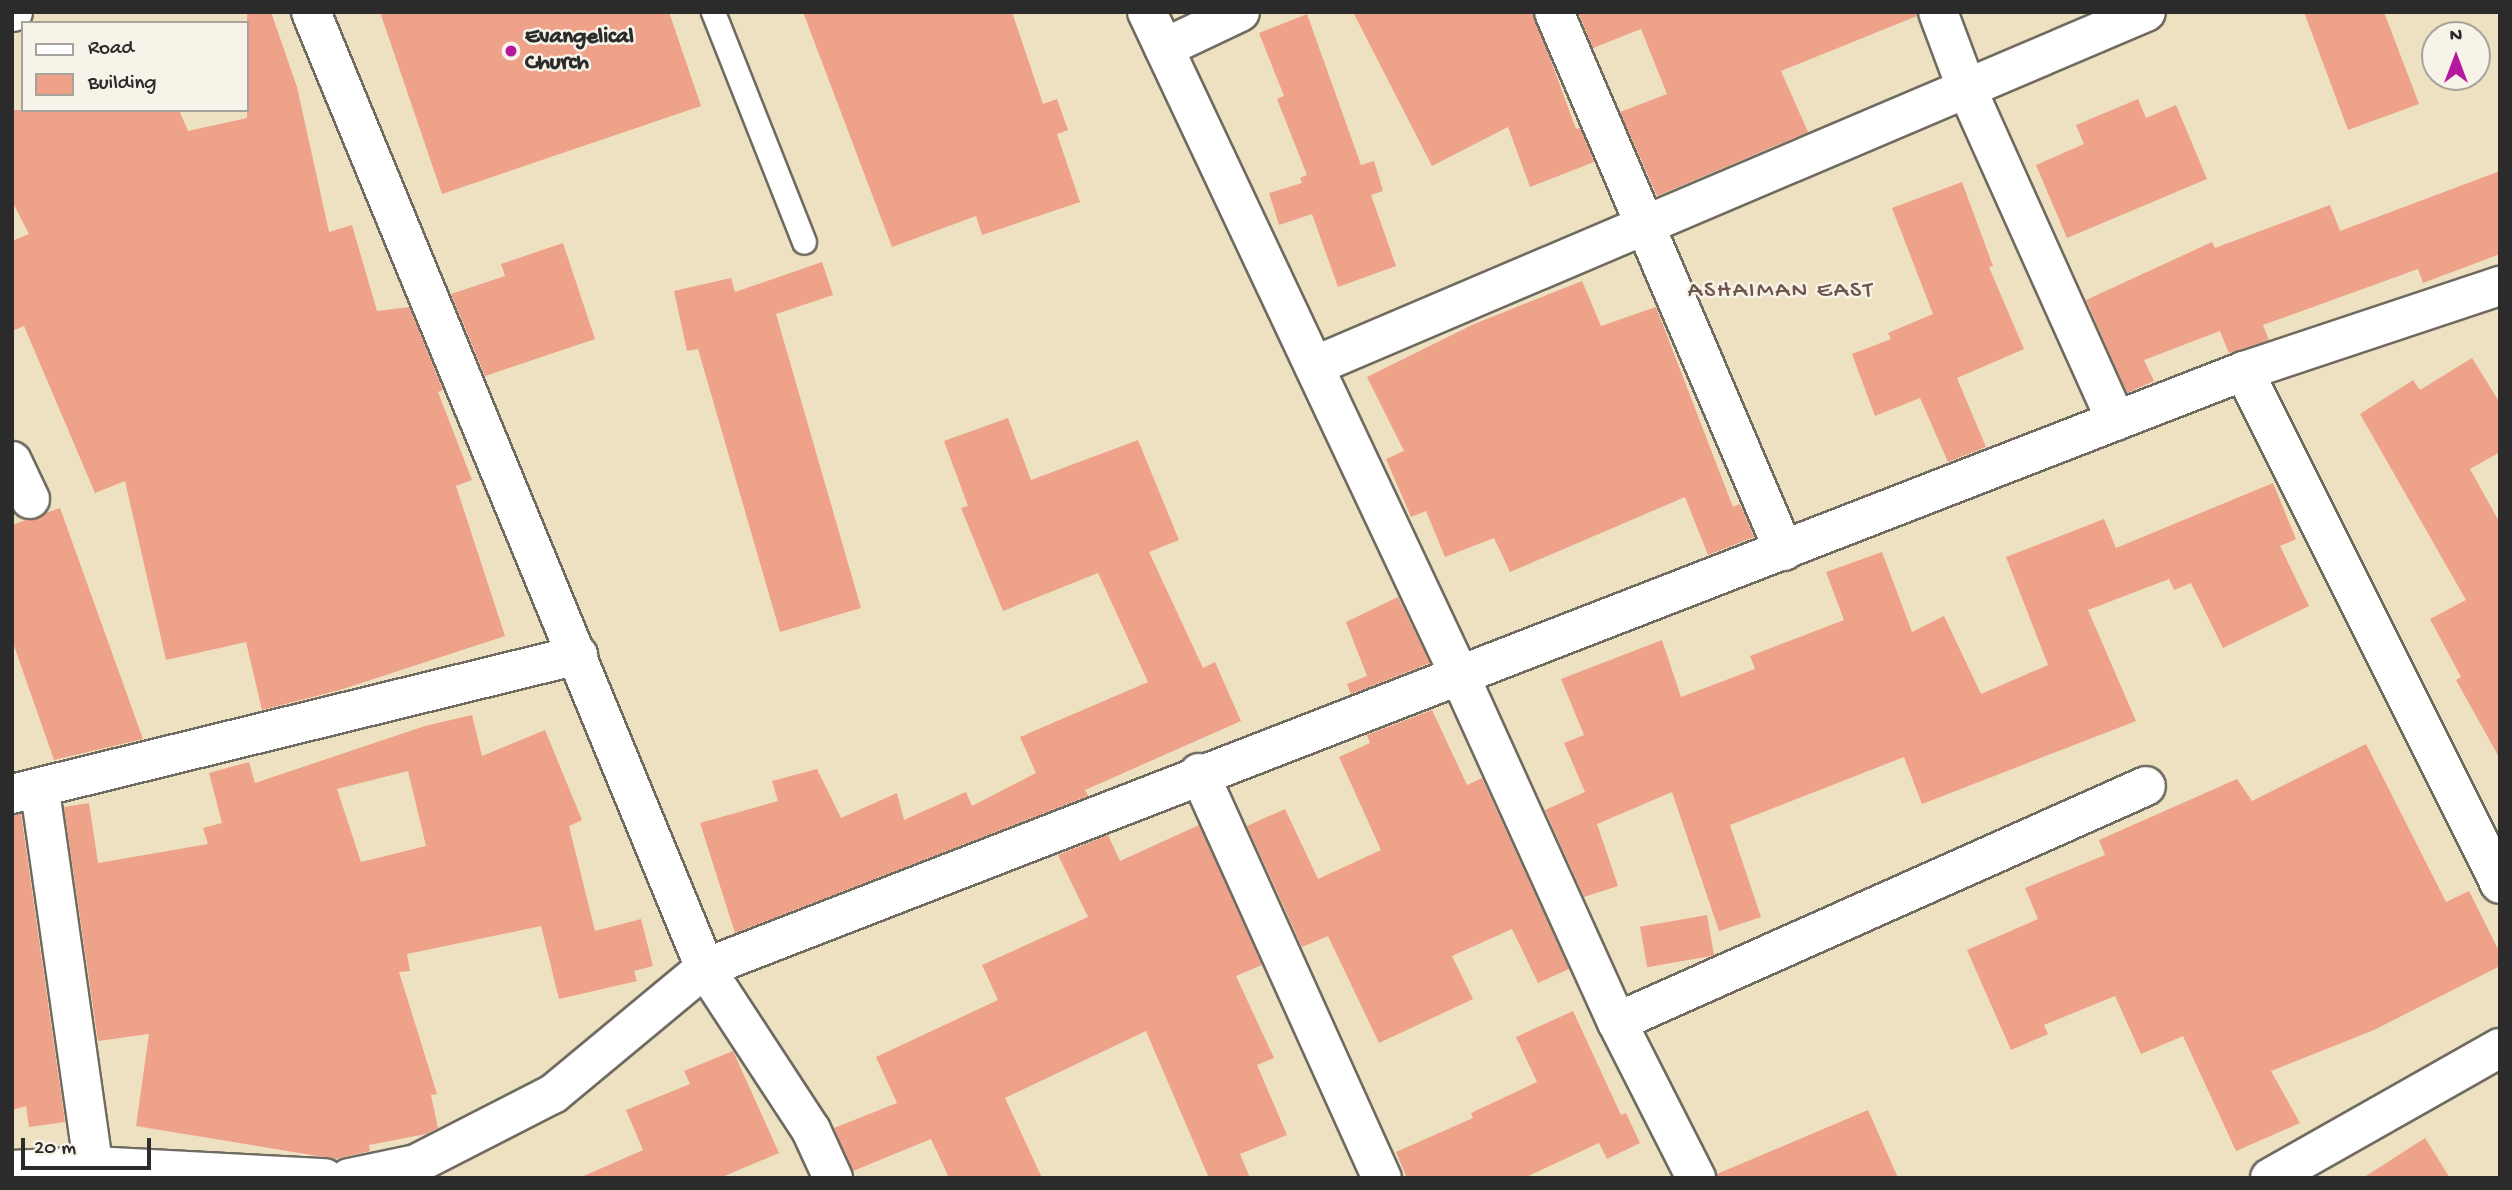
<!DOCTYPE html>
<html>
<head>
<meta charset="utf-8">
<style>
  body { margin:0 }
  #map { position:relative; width:2512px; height:1190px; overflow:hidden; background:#eee1c2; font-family:"Gochi Hand",sans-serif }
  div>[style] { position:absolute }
  .building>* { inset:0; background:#eea289; transform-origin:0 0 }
  .roads { filter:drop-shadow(2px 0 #6f6b60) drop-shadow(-2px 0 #6f6b60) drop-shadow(0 2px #6f6b60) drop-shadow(0 -2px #6f6b60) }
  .lane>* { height:23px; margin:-11.5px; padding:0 11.5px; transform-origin:11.5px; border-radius:11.5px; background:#fff }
  .street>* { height:38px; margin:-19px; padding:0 19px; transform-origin:19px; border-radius:19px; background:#fff }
  .dots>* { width:19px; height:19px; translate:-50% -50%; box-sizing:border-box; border:4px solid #f7f3e8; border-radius:50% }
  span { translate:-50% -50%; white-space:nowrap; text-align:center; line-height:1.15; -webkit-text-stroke:5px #f7f3e8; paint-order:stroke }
  .poi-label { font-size:23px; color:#2b2b2b; font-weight:700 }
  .left { translate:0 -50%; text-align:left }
  .neighbourhood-label { font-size:24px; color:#6f554c; letter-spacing:2px }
  .frame { position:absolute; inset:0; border:14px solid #2b2b2b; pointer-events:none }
  .legend { position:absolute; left:21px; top:21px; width:228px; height:91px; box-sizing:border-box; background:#f7f3e8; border:2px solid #a5a39c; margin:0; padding:9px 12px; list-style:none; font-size:21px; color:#2b2b2b }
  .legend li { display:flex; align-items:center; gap:14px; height:35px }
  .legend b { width:35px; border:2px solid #a5a39c }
  .north { position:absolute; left:2421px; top:21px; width:70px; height:70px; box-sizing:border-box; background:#f7f3e8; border:2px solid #a5a39c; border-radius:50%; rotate:0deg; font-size:19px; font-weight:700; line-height:28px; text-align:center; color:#2b2b2b }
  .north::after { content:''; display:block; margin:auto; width:24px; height:32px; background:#b5179e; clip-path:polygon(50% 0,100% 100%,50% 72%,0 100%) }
  .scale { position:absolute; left:21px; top:1138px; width:130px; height:32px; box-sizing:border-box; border:4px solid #2b2b2b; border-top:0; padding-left:9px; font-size:21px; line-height:24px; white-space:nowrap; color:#2b2b2b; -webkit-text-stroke:5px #f7f3e8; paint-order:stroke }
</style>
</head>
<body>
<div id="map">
  <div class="building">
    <div style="clip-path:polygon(247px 12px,271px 12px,297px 87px,329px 232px,352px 225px,377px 311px,409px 307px,443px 390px,438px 392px,472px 480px,456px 486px,505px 636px,340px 690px,262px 710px,246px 642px,166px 660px,125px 481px,95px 493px,24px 326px,12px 331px,12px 241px,29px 234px,12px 201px,12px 110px,179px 110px,188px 131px,247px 118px)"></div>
    <div style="clip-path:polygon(380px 12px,669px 12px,701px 106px,442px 194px)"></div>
    <div style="clip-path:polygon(803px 12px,1012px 12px,1043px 104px,1057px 99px,1068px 130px,1057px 134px,1080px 202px,982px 235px,976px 216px,892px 247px)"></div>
    <div style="clip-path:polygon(1353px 12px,1533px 12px,1576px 129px,1580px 128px,1594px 162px,1530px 187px,1508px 127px,1432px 166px)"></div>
    <div style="clip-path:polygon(1578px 12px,1917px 12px,1917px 16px,1781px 71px,1808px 132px,1657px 196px,1620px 112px,1667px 94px,1641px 29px,1593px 48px)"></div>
    <div style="clip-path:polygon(2304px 12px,2384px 12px,2419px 104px,2348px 130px)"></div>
    <div style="clip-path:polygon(1307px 14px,1361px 165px,1374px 161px,1383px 191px,1371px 195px,1396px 266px,1338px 287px,1312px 214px,1279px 225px,1269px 193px,1302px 183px,1300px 178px,1307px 175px,1277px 99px,1284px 96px,1259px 33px)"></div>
    <div style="clip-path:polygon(2138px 99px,2146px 118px,2176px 105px,2207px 179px,2067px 238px,2036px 165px,2084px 144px,2076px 125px)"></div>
    <div style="clip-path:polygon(2500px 171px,2500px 254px,2423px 283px,2418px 269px,2263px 325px,2269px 340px,2229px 353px,2220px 331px,2144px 360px,2154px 381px,2127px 393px,2086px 300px,2212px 242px,2215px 248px,2330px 205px,2340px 231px)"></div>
    <div style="clip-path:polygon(1962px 182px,1993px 266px,1989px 267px,2024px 349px,1957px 378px,1986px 447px,1948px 462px,1920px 398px,1875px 416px,1852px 354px,1891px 339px,1888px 333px,1933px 314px,1892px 208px)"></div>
    <div style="clip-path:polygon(563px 243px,595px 339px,485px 376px,451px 294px,505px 276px,501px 264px)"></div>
    <div style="clip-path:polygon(822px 262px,833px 295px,776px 314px,861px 608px,780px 632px,698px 349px,687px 351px,674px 291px,731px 278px,735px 292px)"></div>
    <div style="clip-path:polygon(1582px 281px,1601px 326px,1656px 307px,1733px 507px,1740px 504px,1754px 537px,1708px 555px,1685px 497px,1510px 572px,1494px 538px,1445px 557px,1426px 511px,1411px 517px,1386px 459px,1404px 451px,1367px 377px,1474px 324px)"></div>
    <div style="clip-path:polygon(2472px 358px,2500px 403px,2500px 452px,2470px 469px,2500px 523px,2500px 759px,2456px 680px,2461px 677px,2430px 619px,2466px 600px,2360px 414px,2413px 380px,2420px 390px)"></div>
    <div style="clip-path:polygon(1008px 418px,1031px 480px,1138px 440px,1179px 540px,1149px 552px,1203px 668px,1215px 662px,1241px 721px,1085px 790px,1088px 796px,735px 933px,700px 823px,778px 801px,772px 781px,817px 769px,841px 818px,897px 793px,904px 820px,966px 792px,972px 806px,1036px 773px,1020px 737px,1148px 682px,1098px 573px,1003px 611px,961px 508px,968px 506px,944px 441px)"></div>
    <div style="clip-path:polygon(2273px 483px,2296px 539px,2280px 546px,2309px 606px,2223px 648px,2191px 583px,2174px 590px,2169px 579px,2088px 610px,2136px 721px,1922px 804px,1904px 757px,1730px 825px,1761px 917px,1719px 931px,1672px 792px,1597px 824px,1618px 886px,1584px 897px,1545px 810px,1585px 792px,1564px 743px,1584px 735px,1561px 679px,1662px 640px,1681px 697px,1755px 669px,1750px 656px,1844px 620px,1826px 572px,1882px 552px,1912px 632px,1944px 616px,1981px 694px,2048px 665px,2006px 557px,2104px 519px,2116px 548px)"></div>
    <div style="clip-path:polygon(60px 508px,143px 739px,54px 760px,12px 640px,12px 525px)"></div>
    <div style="clip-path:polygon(1398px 597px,1430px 663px,1351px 694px,1347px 684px,1367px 676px,1346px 622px)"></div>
    <div style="clip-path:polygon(1432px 710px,1467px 785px,1482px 778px,1569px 969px,1538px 983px,1512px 929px,1452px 956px,1473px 999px,1379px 1043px,1328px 936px,1302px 947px,1247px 826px,1285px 809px,1318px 879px,1381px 850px,1339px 757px,1370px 743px,1367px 735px)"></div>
    <div style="clip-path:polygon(evenodd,472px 715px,482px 756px,545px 730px,582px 820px,569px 826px,595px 931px,641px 919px,653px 966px,634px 971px,637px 981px,559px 999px,541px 926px,407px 954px,410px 971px,399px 972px,437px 1094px,431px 1095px,438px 1128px,426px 1134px,369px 1145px,370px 1151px,336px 1159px,136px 1126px,149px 1034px,98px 1041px,64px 807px,89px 803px,98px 863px,208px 844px,203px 828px,222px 823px,209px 773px,249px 762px,255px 783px,425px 726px,472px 715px,408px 771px,426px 846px,361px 862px,337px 789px,408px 771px)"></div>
    <div style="clip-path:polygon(2366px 744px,2446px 902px,2469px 891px,2500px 953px,2500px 966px,2374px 1030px,2271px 1071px,2300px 1123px,2236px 1151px,2183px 1036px,2141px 1054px,2115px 996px,2044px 1025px,2048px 1034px,2011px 1050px,1967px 950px,2038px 919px,2025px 888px,2105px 855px,2099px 840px,2237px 779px,2252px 801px)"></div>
    <div style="clip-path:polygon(21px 814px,65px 1122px,29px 1127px,26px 1106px,12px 1110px,12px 815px)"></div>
    <div style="clip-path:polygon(1199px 825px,1262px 965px,1236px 976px,1274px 1058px,1257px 1065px,1287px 1135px,1240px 1154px,1250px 1178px,1209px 1178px,1146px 1031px,1005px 1098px,1042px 1178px,949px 1178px,931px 1139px,853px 1171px,834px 1128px,897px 1103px,876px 1057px,998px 1000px,982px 965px,1088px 917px,1058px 855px,1108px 835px,1120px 861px)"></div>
    <div style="left:1707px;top:915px;width:41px;height:68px;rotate:80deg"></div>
    <div style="clip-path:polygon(1573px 1011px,1621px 1115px,1626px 1113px,1640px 1143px,1607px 1159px,1599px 1143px,1524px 1178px,1407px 1178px,1396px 1152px,1473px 1118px,1471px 1113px,1537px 1082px,1516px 1037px)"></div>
    <div style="clip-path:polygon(733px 1051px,779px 1153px,720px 1178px,579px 1178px,643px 1150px,626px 1110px,690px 1084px,684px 1071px)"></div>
    <div style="clip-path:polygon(1868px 1110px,1898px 1178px,1718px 1178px,1717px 1174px)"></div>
    <div style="clip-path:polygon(2425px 1138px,2450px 1178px,2363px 1178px)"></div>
  </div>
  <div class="roads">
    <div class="lane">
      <div style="left:713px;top:12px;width:247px;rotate:68.4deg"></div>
    </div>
    <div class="street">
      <div style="left:12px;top:12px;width:1px"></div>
      <div style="left:311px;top:12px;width:1034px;rotate:67.6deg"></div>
      <div style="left:705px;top:968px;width:194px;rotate:56.8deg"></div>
      <div style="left:811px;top:1130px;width:53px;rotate:65.4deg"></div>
      <div style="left:1147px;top:12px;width:730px;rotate:64.77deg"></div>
      <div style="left:1458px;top:672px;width:384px;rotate:65.6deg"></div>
      <div style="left:1617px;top:1022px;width:175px;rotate:63.1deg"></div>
      <div style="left:1554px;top:12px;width:586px;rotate:66.89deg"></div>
      <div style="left:1938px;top:12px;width:80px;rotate:69.5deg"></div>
      <div style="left:1966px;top:87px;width:366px;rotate:65.8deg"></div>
      <div style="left:1164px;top:48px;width:84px;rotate:-25.3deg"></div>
      <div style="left:1314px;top:366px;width:904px;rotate:-23.05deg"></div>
      <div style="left:2244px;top:371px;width:573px;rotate:63.48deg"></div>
      <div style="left:12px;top:461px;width:42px;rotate:64.7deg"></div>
      <div style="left:1199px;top:773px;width:444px;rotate:65.7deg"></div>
      <div style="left:40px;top:791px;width:391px;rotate:81.9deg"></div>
      <div style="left:12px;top:794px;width:583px;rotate:-13.8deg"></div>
      <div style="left:1617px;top:1022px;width:579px;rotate:-24.04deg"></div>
      <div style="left:12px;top:1170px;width:81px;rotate:-2.8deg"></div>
      <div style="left:93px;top:1166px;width:232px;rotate:3deg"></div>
      <div style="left:349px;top:1178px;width:68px;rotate:-11.8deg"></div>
      <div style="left:416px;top:1164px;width:154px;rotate:-27.1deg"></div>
      <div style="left:553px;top:1094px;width:197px;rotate:-39.7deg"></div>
      <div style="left:705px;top:968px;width:1651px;rotate:-21.2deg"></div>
      <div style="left:2244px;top:371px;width:270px;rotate:-18.4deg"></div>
      <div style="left:2270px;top:1178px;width:264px;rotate:-29.5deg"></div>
    </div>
  </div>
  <div class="dots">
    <div style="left:511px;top:51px;background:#b5179e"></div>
  </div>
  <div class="poi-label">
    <span class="left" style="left:525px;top:51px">Evangelical<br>Church</span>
  </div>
  <div class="neighbourhood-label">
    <span style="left:1781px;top:292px">ASHAIMAN EAST</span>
  </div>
  <div class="frame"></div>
  <ul class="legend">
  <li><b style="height:9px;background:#fff"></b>Road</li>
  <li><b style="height:19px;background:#eea289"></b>Building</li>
  </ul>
  <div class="north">N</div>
  <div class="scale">20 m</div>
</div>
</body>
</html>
